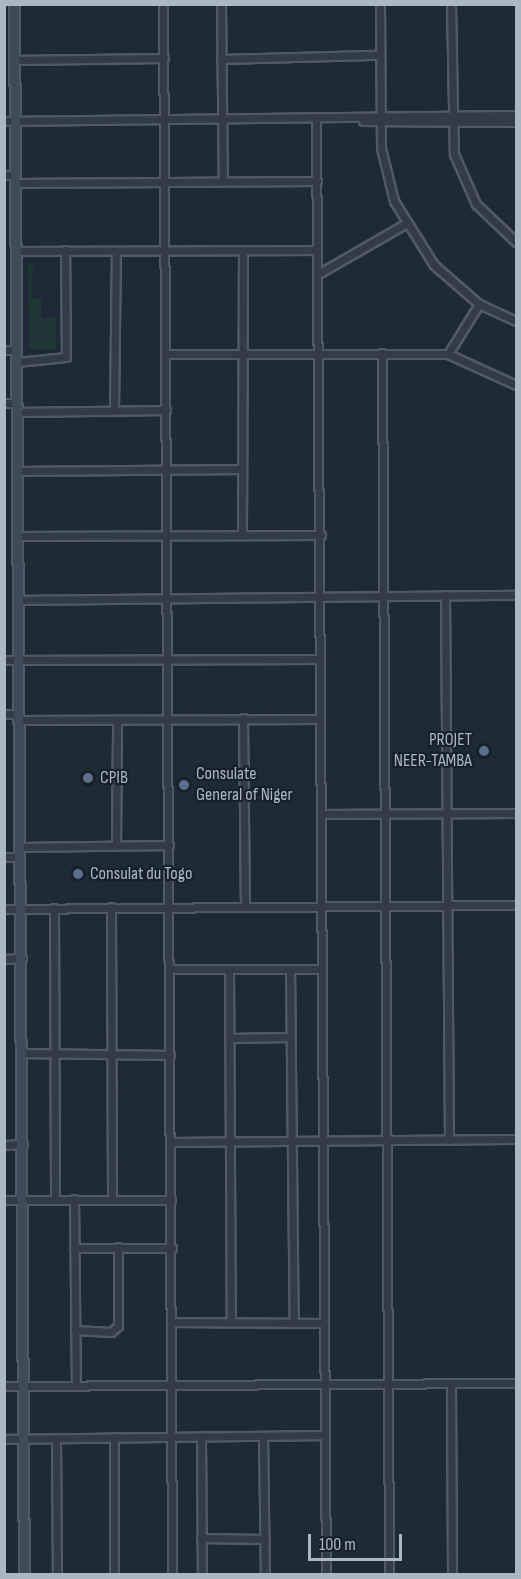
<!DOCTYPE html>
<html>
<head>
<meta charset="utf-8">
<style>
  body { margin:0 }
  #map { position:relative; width:521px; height:1579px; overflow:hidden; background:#1e2a35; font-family:"Sofia Sans Condensed",sans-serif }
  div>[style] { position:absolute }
  .green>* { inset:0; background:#213737 }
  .roads { filter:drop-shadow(2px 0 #4f5a64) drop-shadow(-2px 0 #4f5a64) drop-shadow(0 2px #4f5a64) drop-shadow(0 -2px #4f5a64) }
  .minor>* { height:7px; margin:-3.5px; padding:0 3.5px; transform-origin:3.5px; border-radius:3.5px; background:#323c46 }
  .secondary>* { height:9px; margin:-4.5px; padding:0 4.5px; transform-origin:4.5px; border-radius:4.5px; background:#404b59 }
  .dots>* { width:16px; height:16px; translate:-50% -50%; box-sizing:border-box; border:3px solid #17212a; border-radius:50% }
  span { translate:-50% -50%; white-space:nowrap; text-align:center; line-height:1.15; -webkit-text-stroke:4.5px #17212a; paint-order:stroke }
  .poi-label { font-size:18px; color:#abb7c3 }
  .right { translate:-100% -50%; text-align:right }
  .left { translate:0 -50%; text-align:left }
  .frame { position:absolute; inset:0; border:6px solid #abb7c3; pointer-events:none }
  .scale { position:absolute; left:308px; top:1534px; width:94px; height:27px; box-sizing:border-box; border:3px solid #abb7c3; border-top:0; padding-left:8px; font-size:18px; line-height:21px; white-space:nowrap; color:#abb7c3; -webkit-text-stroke:4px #17212a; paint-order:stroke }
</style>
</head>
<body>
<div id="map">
  <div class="green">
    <div style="clip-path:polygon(28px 264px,33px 266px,31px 299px,41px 299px,41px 318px,56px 317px,56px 349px,29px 349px)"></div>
  </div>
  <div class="roads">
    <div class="minor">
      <div style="left:163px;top:4px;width:1570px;rotate:89.67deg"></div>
      <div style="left:221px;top:4px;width:177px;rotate:89.4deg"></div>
      <div style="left:380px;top:4px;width:144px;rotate:89.6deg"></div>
      <div style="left:381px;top:148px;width:55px;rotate:76.2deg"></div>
      <div style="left:394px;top:201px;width:75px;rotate:58deg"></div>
      <div style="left:434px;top:265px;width:60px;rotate:40.9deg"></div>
      <div style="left:479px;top:304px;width:41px;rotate:24.7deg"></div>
      <div style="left:451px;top:4px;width:150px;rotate:88.9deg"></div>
      <div style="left:454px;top:154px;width:55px;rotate:66.3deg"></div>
      <div style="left:476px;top:204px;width:55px;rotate:43.5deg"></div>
      <div style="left:221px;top:59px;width:158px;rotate:-1.5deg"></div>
      <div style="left:14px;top:60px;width:150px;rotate:-0.8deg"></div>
      <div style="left:4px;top:121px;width:512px;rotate:-0.67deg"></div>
      <div style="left:316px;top:121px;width:1453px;rotate:89.61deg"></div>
      <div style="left:363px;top:121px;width:153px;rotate:0.4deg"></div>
      <div style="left:4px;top:175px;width:11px"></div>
      <div style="left:15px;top:183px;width:302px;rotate:-0.4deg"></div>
      <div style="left:16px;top:251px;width:301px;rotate:-0.2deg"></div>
      <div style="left:318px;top:274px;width:100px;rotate:-29.9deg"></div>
      <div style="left:4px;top:350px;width:13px"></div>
      <div style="left:382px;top:353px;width:1221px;rotate:89.67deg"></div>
      <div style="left:165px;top:354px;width:283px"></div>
      <div style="left:448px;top:354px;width:75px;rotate:24.5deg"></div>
      <div style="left:448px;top:354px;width:59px;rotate:-58.2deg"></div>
      <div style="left:17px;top:362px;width:49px;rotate:-5.8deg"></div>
      <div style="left:66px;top:357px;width:107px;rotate:-90.5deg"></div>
      <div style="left:4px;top:403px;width:13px"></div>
      <div style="left:114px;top:410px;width:159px;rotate:-89.3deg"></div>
      <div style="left:17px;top:412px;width:149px;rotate:-0.8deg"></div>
      <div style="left:17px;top:471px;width:225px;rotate:-0.5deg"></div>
      <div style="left:242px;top:534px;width:283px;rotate:-89.8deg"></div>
      <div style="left:17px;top:536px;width:304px;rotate:-0.2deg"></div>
      <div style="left:445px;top:595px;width:545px;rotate:89.58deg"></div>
      <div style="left:17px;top:600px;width:499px;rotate:-0.6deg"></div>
      <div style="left:4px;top:660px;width:316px;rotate:-0.2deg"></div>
      <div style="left:4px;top:714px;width:15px"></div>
      <div style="left:243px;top:718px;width:189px;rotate:89.4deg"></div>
      <div style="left:19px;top:720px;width:301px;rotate:-0.2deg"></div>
      <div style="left:321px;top:814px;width:195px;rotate:-0.3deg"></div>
      <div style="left:116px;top:845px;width:125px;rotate:-89.5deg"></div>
      <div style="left:20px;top:847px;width:149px;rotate:-0.8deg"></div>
      <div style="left:4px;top:857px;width:16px"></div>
      <div style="left:111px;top:907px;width:292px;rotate:89.8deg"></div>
      <div style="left:54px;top:908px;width:291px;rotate:89.8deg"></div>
      <div style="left:4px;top:909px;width:512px;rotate:-0.45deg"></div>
      <div style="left:4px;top:959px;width:18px;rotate:-3deg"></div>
      <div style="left:169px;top:969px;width:152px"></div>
      <div style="left:229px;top:969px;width:352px;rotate:89.7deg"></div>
      <div style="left:290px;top:969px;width:354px;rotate:89.4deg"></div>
      <div style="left:230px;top:1038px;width:60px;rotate:-1deg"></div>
      <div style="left:22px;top:1053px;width:148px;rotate:0.8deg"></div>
      <div style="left:171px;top:1142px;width:345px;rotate:-0.5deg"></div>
      <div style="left:4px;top:1145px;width:19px;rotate:-3deg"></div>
      <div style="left:74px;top:1199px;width:187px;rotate:89.4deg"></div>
      <div style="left:4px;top:1200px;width:167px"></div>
      <div style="left:74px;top:1248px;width:98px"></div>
      <div style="left:171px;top:1322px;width:152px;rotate:0.4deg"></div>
      <div style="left:75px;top:1330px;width:36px;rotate:3deg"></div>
      <div style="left:111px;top:1332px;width:9px;rotate:-41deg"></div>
      <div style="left:118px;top:1326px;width:79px;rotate:-90deg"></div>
      <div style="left:451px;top:1383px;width:191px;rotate:89.7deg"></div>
      <div style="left:4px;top:1386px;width:512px;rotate:-0.34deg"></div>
      <div style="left:201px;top:1436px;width:138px;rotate:89.6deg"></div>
      <div style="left:263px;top:1436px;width:138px;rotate:89.2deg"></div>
      <div style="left:114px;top:1437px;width:137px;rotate:90deg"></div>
      <div style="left:56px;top:1438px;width:136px;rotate:89.6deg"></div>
      <div style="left:4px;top:1439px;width:320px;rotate:-0.7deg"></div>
      <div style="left:201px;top:1538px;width:64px;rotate:0.9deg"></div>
    </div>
    <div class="secondary">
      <div style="left:14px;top:4px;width:1570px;rotate:89.64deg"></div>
    </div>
  </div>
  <div class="dots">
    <div style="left:484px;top:751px;background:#5c6f8a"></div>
    <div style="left:88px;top:778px;background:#5c6f8a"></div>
    <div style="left:184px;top:785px;background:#5c6f8a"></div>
    <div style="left:78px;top:874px;background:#5c6f8a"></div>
  </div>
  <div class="poi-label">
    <span class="right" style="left:472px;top:751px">PROJET<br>NEER-TAMBA</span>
    <span class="left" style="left:196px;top:785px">Consulate<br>General of Niger</span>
    <span class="left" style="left:100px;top:778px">CPIB</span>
    <span class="left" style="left:90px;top:874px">Consulat du Togo</span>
  </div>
  <div class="frame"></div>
  <div class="scale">100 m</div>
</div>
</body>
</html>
